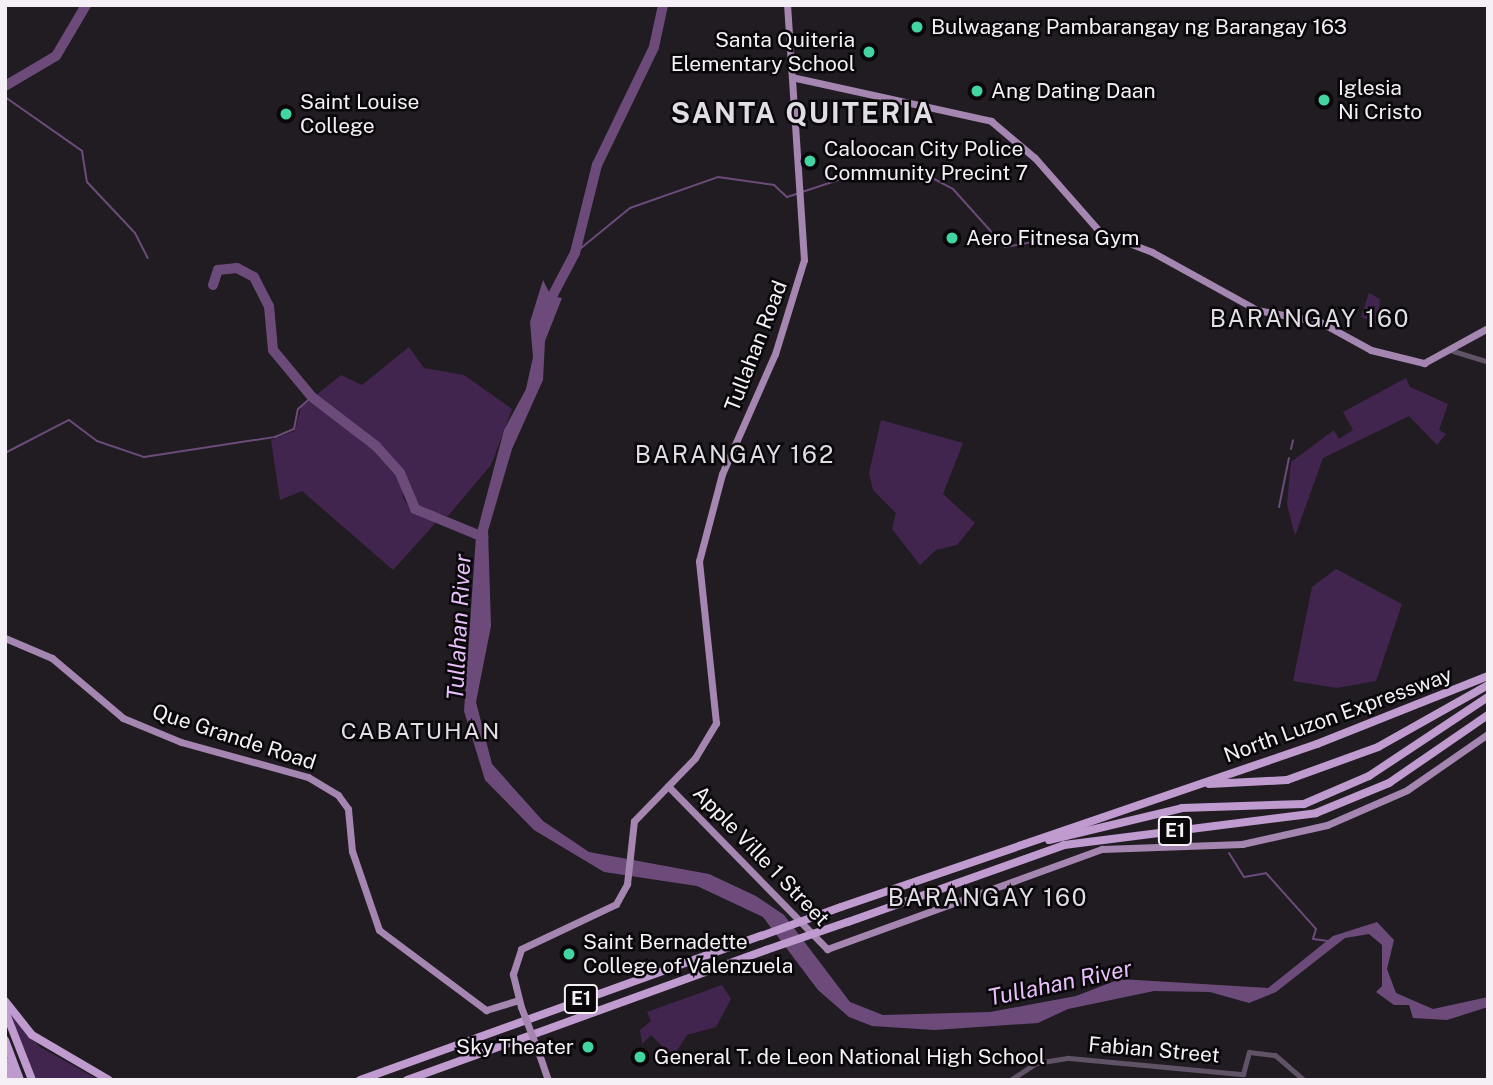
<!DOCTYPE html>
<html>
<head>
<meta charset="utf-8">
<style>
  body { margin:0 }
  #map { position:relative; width:1493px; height:1085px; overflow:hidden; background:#201c22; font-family:"Public Sans",sans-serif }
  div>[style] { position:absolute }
  .green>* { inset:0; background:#42254e }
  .water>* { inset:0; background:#6c4b7b }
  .stream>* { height:2px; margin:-1px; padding:0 1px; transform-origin:1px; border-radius:1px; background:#6c4b7b }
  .river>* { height:10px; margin:-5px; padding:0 5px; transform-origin:5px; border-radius:5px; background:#6c4b7b }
  .minor>* { height:5px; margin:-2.5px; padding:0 2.5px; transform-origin:2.5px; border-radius:2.5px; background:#605267 }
  .major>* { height:7px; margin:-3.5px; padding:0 3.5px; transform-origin:3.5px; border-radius:3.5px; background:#a486b1 }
  .highway>* { height:8px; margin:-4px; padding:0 4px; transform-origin:4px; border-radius:4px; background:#bf9bcf }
  .major-bridge>* { height:7px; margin:-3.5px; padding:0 3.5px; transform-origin:3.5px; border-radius:3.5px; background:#a486b1 }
  .highway-bridge>* { height:8px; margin:-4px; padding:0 4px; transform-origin:4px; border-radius:4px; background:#bf9bcf }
  .dots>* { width:19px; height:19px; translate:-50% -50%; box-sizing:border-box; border:4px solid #09070a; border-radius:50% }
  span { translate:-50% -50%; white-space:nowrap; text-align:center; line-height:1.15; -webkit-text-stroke:5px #09070a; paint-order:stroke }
  .shield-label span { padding:2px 5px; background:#09070a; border:2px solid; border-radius:5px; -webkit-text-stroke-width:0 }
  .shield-label { font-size:19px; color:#f4f0f5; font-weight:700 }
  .poi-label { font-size:21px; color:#f4f0f5 }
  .left { translate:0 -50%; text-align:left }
  .right { translate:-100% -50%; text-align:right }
  .street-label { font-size:21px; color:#f4f0f5 }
  .water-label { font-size:23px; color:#e8bffa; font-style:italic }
  .neighbourhood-label { font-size:23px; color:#e2dce5; letter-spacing:2px }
  .quarter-label { font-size:24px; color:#e2dce5; letter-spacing:2px }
  .district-label { font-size:28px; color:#e2dce5; font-weight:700; letter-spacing:2px }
  .frame { position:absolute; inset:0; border:7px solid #f4f0f5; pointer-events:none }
</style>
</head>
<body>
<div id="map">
  <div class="green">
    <div style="clip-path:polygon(1369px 293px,1380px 299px,1378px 324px,1361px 317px)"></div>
    <div style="clip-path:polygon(409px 347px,424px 368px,464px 375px,512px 409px,491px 465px,448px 516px,416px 508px,403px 473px,381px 446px,315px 396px,341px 375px,362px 385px)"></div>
    <div style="clip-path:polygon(1406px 378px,1410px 387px,1448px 404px,1439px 430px,1446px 434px,1437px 445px,1409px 416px,1323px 458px,1295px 536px,1287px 504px,1291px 462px,1334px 430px,1339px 439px,1353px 430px,1343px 412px)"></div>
    <div style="clip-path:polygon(312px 400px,375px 446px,402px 481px,403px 498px,414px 513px,440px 518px,393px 570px,302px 491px,280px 500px,271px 440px,295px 431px,301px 407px)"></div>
    <div style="clip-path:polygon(881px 420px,963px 443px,943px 494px,975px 523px,957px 545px,936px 550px,920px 565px,892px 529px,896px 513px,873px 490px,869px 473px)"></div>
    <div style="clip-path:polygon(1336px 569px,1402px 604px,1376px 681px,1337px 688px,1293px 681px,1312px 587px)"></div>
    <div style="clip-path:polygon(722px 985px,731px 999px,716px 1027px,687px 1035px,673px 1057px,651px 1035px,642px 1044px,640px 1030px,651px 1021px,647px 1012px)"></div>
    <div style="clip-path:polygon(7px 1011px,40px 1047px,99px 1080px,34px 1080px)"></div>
  </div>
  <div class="water">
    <div style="clip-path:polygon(543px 280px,551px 296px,562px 298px,545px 341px,543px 380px,512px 449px,488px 531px,491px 626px,476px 702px,492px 764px,543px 821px,589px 852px,709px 874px,756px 896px,784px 915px,850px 1002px,883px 1015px,990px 1012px,1076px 996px,1120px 979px,1268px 988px,1333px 936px,1377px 922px,1394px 940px,1387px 969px,1396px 993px,1433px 1009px,1488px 997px,1488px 1007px,1447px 1020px,1413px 1018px,1409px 1005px,1394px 1005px,1376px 992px,1382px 986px,1382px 945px,1369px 934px,1345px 938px,1276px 992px,1249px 1003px,1210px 992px,1154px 991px,1068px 1009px,1038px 1023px,935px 1030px,872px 1026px,849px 1017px,818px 990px,763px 917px,697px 886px,604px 872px,534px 830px,485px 780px,464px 711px,476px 536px,504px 430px,526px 389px,533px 357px,530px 322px)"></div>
  </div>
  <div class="stream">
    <div style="left:5px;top:97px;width:94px;rotate:35deg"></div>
    <div style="left:82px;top:151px;width:31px;rotate:81deg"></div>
    <div style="left:87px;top:182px;width:70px;rotate:46.7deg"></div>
    <div style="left:135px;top:233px;width:28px;rotate:63deg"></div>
    <div style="left:802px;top:192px;width:71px;rotate:-18.2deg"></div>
    <div style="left:869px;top:170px;width:52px;rotate:2.2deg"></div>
    <div style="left:921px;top:172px;width:36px;rotate:28deg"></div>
    <div style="left:953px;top:189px;width:78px;rotate:48.1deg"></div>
    <div style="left:1005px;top:247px;width:28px;rotate:-10deg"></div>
    <div style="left:575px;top:253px;width:71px;rotate:-39.3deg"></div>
    <div style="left:630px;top:208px;width:93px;rotate:-19.4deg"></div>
    <div style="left:718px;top:177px;width:57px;rotate:8.1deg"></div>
    <div style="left:774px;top:185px;width:18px;rotate:43deg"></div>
    <div style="left:787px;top:197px;width:10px;rotate:-17deg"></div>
    <div style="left:1291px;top:449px;width:9px;rotate:-77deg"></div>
    <div style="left:5px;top:453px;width:72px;rotate:-27.3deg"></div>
    <div style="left:69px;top:420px;width:35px;rotate:37deg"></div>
    <div style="left:97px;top:441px;width:50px;rotate:18.8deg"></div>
    <div style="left:144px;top:457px;width:133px;rotate:-8.7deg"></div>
    <div style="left:275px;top:437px;width:21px;rotate:-23deg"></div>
    <div style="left:294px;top:429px;width:20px;rotate:-79deg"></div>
    <div style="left:298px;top:409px;width:18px;rotate:-41deg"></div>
    <div style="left:1279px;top:507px;width:50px;rotate:-78.5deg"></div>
    <div style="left:1229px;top:853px;width:28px;rotate:58deg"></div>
    <div style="left:1244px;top:877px;width:22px;rotate:-10deg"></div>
    <div style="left:1266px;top:873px;width:75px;rotate:48.2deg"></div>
    <div style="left:1316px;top:929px;width:10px;rotate:107deg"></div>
    <div style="left:1313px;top:939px;width:15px;rotate:8deg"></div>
  </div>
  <div class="river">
    <div style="left:5px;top:86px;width:59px;rotate:-30.5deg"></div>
    <div style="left:56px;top:56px;width:59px;rotate:-59.5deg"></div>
    <div style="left:213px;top:285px;width:16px;rotate:-72deg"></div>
    <div style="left:218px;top:270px;width:19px;rotate:-6deg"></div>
    <div style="left:237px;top:268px;width:19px;rotate:28deg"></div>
    <div style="left:254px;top:277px;width:33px;rotate:63deg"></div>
    <div style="left:269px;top:306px;width:44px;rotate:84.8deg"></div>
    <div style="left:273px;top:350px;width:61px;rotate:50.3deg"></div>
    <div style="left:312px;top:397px;width:81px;rotate:37.4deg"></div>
    <div style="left:376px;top:446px;width:36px;rotate:48deg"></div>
    <div style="left:400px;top:473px;width:39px;rotate:67deg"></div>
    <div style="left:415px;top:509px;width:74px;rotate:22.4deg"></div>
    <div style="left:547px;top:306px;width:60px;rotate:-62.2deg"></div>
    <div style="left:575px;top:253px;width:91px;rotate:-76deg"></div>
    <div style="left:597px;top:165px;width:131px;rotate:-64.2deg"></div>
    <div style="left:654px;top:47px;width:43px;rotate:-77.9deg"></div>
  </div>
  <div class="minor">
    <div style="left:1453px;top:351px;width:37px;rotate:17deg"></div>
    <div style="left:1010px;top:1080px;width:31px;rotate:-33deg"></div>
    <div style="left:1036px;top:1063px;width:33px;rotate:-9deg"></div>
    <div style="left:1069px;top:1058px;width:175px;rotate:5.3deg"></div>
    <div style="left:1243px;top:1074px;width:23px;rotate:-75deg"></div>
    <div style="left:1249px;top:1052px;width:26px;rotate:7deg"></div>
    <div style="left:1275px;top:1055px;width:38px;rotate:41deg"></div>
  </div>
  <div class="major">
    <div style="left:796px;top:78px;width:200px;rotate:12.4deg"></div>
    <div style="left:991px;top:121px;width:57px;rotate:40.1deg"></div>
    <div style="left:1035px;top:158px;width:98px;rotate:48.7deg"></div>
    <div style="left:1100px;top:232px;width:56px;rotate:21deg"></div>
    <div style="left:1152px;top:252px;width:120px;rotate:28.9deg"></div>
    <div style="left:1257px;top:310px;width:64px;rotate:10.8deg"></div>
    <div style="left:1320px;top:322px;width:58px;rotate:28.8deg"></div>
    <div style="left:1371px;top:350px;width:55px;rotate:13.8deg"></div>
    <div style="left:1424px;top:363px;width:73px;rotate:-28.7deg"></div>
    <div style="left:5px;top:638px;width:51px;rotate:23.1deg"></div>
    <div style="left:52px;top:658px;width:93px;rotate:40.2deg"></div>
    <div style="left:123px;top:718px;width:63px;rotate:22.5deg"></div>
    <div style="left:181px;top:742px;width:132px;rotate:15.4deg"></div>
    <div style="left:308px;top:777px;width:35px;rotate:31deg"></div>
    <div style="left:338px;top:795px;width:17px;rotate:54deg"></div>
    <div style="left:348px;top:809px;width:42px;rotate:84.6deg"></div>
    <div style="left:352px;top:851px;width:83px;rotate:71.1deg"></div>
    <div style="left:379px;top:930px;width:134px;rotate:36.8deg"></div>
    <div style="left:486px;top:1010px;width:34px;rotate:-17deg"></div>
    <div style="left:668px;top:786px;width:228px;rotate:45.7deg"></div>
    <div style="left:827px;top:949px;width:293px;rotate:-20deg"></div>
    <div style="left:1102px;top:849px;width:140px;rotate:-2deg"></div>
    <div style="left:1242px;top:844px;width:87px;rotate:-12.6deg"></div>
    <div style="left:1327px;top:825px;width:87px;rotate:-23.6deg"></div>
    <div style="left:1407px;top:790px;width:98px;rotate:-34.7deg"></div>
    <div style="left:521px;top:1007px;width:34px;rotate:-104deg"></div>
    <div style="left:513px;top:974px;width:26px;rotate:-72deg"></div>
    <div style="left:521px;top:949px;width:105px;rotate:-25.3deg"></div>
    <div style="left:616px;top:904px;width:23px;rotate:-61deg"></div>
    <div style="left:627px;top:884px;width:63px;rotate:-83.7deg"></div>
    <div style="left:634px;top:821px;width:88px;rotate:-45.9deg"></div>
    <div style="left:695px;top:758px;width:41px;rotate:-59deg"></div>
    <div style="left:716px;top:723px;width:163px;rotate:-96deg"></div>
    <div style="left:699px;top:561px;width:90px;rotate:-75.2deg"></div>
    <div style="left:722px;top:474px;width:131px;rotate:-66.2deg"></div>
    <div style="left:775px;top:354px;width:98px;rotate:-72.9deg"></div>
    <div style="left:804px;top:260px;width:256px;rotate:-93.8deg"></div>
    <div style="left:538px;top:1051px;width:31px;rotate:71deg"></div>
  </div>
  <div class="highway">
    <div style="left:1209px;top:784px;width:78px;rotate:-2.9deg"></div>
    <div style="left:1287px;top:780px;width:97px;rotate:-19.9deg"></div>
    <div style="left:1378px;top:747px;width:126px;rotate:-29.4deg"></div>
    <div style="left:1049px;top:840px;width:137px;rotate:-13.5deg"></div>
    <div style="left:1182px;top:808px;width:122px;rotate:-1.9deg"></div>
    <div style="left:1304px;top:804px;width:71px;rotate:-23.3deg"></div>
    <div style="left:1369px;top:776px;width:143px;rotate:-33.6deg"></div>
    <div style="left:841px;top:907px;width:503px;rotate:-18.9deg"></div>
    <div style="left:1317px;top:744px;width:184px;rotate:-21.7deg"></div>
    <div style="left:848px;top:922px;width:229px;rotate:-19.6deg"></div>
    <div style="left:1064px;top:845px;width:254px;rotate:-7.2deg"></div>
    <div style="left:1316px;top:813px;width:79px;rotate:-22.3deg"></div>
    <div style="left:1389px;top:783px;width:120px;rotate:-34.5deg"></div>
    <div style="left:5px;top:1001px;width:43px;rotate:51.5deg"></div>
    <div style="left:32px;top:1035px;width:89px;rotate:30.3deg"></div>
    <div style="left:5px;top:1011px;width:74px;rotate:68.6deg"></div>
    <div style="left:5px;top:1040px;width:43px;rotate:69.4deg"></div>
    <div style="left:5px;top:1061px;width:20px;rotate:70deg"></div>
    <div style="left:360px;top:1080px;width:426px;rotate:-19.8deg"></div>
    <div style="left:407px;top:1080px;width:382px;rotate:-19.9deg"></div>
  </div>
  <div class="major-bridge">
    <div style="left:521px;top:1007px;width:47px;rotate:68.9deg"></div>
  </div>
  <div class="highway-bridge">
    <div style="left:761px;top:936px;width:85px;rotate:-19.9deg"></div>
    <div style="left:766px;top:950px;width:87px;rotate:-18.9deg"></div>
  </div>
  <div class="dots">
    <div style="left:917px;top:27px;background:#42d4a1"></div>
    <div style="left:869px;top:52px;background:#42d4a1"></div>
    <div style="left:977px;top:91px;background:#42d4a1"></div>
    <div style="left:1324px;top:100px;background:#42d4a1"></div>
    <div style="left:286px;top:114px;background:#42d4a1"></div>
    <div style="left:810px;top:161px;background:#42d4a1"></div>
    <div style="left:952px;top:238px;background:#42d4a1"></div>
    <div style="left:569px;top:954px;background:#42d4a1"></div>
    <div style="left:588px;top:1047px;background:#42d4a1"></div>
    <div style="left:640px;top:1057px;background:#42d4a1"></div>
  </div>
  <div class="shield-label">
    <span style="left:1175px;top:831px">E1</span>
    <span style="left:581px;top:999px">E1</span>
  </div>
  <div class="poi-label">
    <span class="left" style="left:931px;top:27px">Bulwagang Pambarangay ng Barangay 163</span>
    <span class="right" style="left:855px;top:52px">Santa Quiteria<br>Elementary School</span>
    <span class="left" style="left:1338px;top:100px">Iglesia<br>Ni Cristo</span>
    <span class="left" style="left:991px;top:91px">Ang Dating Daan</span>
    <span class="left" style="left:300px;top:114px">Saint Louise<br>College</span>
    <span class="left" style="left:824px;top:161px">Caloocan City Police<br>Community Precint 7</span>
    <span class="left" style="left:966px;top:238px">Aero Fitnesa Gym</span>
    <span class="left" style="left:583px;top:954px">Saint Bernadette<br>College of Valenzuela</span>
    <span class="right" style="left:574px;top:1047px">Sky Theater</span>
    <span class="left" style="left:654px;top:1057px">General T. de Leon National High School</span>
  </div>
  <div class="street-label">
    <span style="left:756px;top:346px;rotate:-69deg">Tullahan Road</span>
    <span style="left:1338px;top:715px;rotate:-20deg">North Luzon Expressway</span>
    <span style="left:234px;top:737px;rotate:18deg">Que Grande Road</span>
    <span style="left:761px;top:856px;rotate:46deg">Apple Ville 1 Street</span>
    <span style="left:1154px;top:1050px;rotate:5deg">Fabian Street</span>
  </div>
  <div class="water-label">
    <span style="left:459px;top:627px;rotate:-87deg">Tullahan River</span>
    <span style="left:1060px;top:983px;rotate:-12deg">Tullahan River</span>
  </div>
  <div class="neighbourhood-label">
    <span style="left:421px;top:731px">CABATUHAN</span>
  </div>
  <div class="quarter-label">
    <span style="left:1310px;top:319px">BARANGAY 160</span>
    <span style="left:735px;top:455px">BARANGAY 162</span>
    <span style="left:988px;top:898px">BARANGAY 160</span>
  </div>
  <div class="district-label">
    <span style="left:803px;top:113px">SANTA QUITERIA</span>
  </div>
  <div class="frame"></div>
</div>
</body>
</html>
